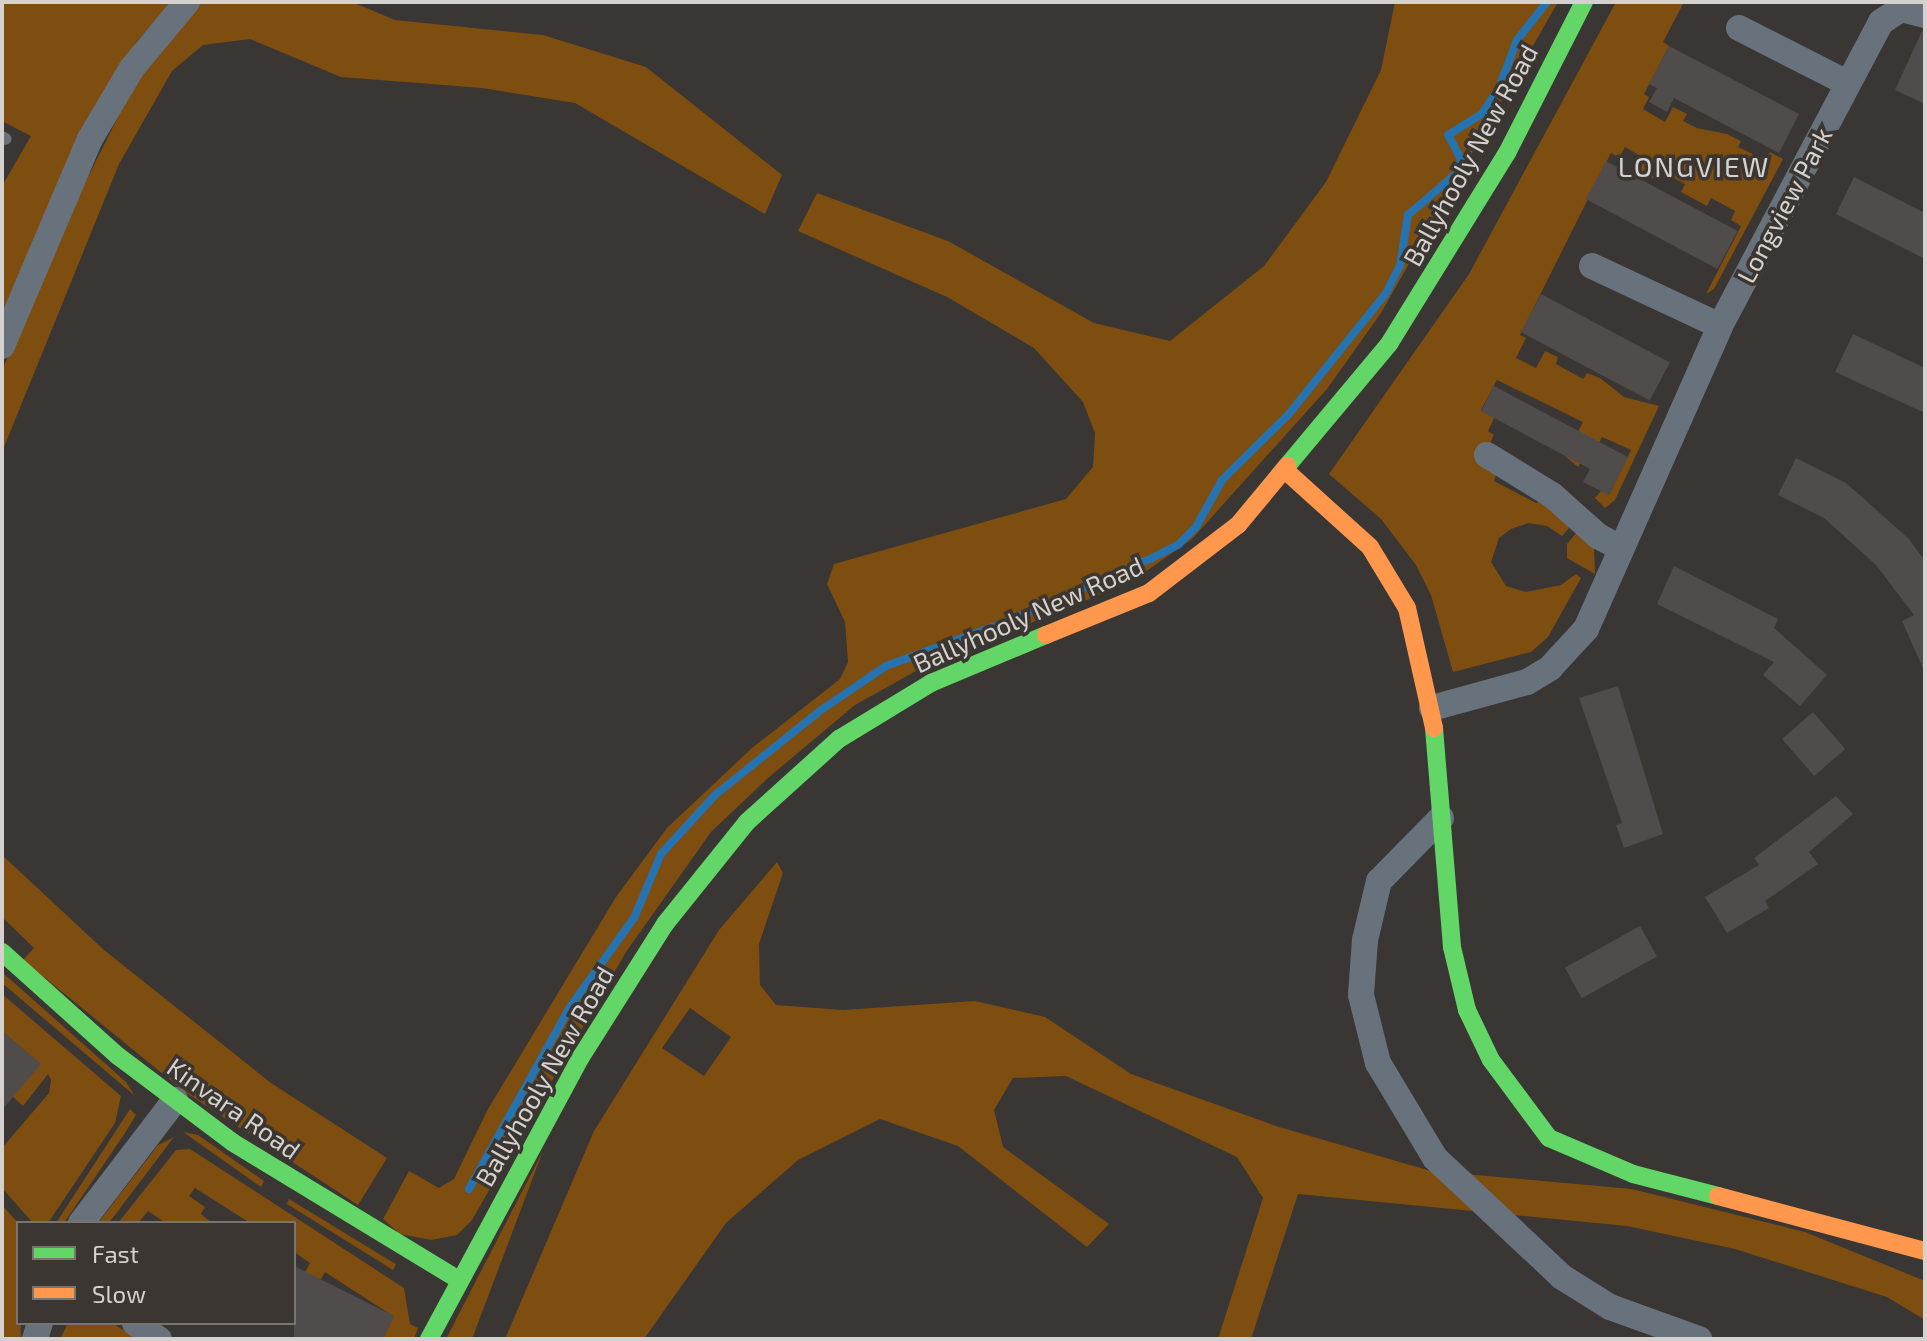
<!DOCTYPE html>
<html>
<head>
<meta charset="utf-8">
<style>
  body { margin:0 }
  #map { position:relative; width:1927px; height:1341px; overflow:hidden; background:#393633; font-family:"Exo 2",sans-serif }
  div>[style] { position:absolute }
  .green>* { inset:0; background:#7e4d10 }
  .stream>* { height:8px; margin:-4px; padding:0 4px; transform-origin:4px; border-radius:4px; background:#2673af }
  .building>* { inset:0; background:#4f4c4b; transform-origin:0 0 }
  .lane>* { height:12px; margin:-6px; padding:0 6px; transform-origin:6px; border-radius:6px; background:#67727d }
  .street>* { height:26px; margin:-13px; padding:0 13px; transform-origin:13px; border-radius:13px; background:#67727d }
  .fast>* { height:18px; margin:-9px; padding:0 9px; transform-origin:9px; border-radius:9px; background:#63d668 }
  .slow>* { height:18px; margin:-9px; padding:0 9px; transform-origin:9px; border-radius:9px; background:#ff974d }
  span { translate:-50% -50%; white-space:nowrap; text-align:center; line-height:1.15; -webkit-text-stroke:7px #3b3631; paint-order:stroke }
  .street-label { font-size:26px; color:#d4d1ce }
  .neighbourhood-label { font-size:28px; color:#d4d1ce; letter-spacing:2px }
  .frame { position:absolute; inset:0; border:4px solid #d4d1ce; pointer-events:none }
  .legend { position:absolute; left:16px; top:1221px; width:280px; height:104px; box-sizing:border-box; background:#3b3631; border:2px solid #787470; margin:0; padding:10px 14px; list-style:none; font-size:24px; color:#d4d1ce }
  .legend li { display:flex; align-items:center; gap:16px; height:40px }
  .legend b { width:40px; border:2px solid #787470 }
</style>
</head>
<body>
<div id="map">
  <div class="green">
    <div style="clip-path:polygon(2px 2px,173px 2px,137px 41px,82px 129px,2px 318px,2px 186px,31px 136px,2px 121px)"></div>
    <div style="clip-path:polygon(198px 2px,352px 2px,395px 20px,543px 35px,646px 67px,782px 175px,765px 214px,575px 103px,482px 88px,341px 77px,250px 39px,203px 45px,172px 71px,119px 164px,2px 452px,2px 371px,48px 257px,141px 71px)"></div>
    <div style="clip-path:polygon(1395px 2px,1558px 2px,1381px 313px,1327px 389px,1192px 539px,1131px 582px,925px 666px,855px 705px,768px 778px,711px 832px,626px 952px,472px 1220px,457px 1235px,431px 1240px,400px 1234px,383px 1219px,409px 1171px,439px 1188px,454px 1179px,488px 1109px,616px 897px,667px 828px,752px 748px,840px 679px,848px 662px,845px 622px,827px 584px,834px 564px,1066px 499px,1093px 467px,1095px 433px,1083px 402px,1034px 348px,947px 297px,798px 231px,817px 193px,948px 241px,1094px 323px,1170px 341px,1264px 266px,1326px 182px,1381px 70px)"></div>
    <div style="clip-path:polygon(1616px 2px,1684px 2px,1663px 42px,1669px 46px,1644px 94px,1649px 97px,1643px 109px,1665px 122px,1673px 107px,1687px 114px,1683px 121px,1697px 128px,1727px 134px,1741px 141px,1738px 147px,1765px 160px,1770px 152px,1783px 159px,1714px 289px,1706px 294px,1741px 226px,1731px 220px,1735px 211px,1711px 198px,1707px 206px,1681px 192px,1685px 184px,1658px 170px,1654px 179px,1639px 171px,1645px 159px,1625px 147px,1619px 158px,1611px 153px,1520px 335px,1526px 338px,1516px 358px,1536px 368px,1545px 351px,1558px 357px,1556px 364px,1583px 379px,1587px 373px,1600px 378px,1624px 397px,1659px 406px,1615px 500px,1605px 508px,1595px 498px,1601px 491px,1609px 495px,1631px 450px,1602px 437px,1590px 460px,1584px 458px,1578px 467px,1565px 456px,1583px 422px,1497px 380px,1481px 410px,1494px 418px,1488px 431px,1494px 435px,1480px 464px,1497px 473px,1494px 481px,1536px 503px,1545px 499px,1571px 526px,1562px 536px,1547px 526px,1528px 523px,1511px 529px,1499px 538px,1491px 562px,1506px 586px,1526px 592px,1561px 585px,1576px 574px,1581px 578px,1548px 637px,1531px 652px,1453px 672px,1431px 595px,1416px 565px,1381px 519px,1329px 474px,1469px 274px)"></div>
    <div style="clip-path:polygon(1577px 532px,1594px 548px,1595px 574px,1567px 558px,1567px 544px)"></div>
    <div style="clip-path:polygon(2px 855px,104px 950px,271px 1083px,387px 1158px,358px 1205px,185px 1092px,23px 960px,34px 948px,2px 917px)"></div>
    <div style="clip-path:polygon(evenodd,777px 862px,783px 873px,759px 944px,760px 985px,776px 1005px,843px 1010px,975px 1001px,1045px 1017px,1131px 1074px,1279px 1127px,1431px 1171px,1632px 1189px,1805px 1232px,1925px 1281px,1925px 1320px,1887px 1297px,1735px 1249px,1627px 1226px,1298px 1194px,1251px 1339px,1218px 1339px,1263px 1198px,1237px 1157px,1066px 1076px,1013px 1078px,994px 1110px,1003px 1147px,1109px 1224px,1087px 1247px,958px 1146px,880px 1119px,798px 1160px,726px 1223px,644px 1339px,505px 1339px,594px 1131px,719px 930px,777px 862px,690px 1008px,731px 1037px,704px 1076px,662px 1048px,690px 1008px)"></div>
    <div style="clip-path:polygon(2px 972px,126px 1082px,135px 1096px,2px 983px)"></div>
    <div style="clip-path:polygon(2px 994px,121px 1096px,115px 1123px,48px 1223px,33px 1223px,2px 1188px,2px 1148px,49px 1093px,51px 1080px,48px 1074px,23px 1106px,11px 1095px,40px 1064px,2px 1031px)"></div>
    <div style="clip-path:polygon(130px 1109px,136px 1115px,125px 1133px,64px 1223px,56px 1223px)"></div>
    <div style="clip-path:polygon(183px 1132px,198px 1135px,264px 1181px,261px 1187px)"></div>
    <div style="clip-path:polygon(174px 1137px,109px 1223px,98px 1223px,158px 1145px)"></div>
    <div style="clip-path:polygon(190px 1149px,404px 1288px,410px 1324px,418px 1328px,414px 1339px,383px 1339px,393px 1316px,325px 1272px,300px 1316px,302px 1278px,310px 1263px,294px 1252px,294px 1223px,250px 1223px,195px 1188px,189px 1196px,205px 1207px,201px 1214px,212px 1223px,166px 1223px,148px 1211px,138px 1223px,118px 1223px,176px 1150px)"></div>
    <div style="clip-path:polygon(543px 1151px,472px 1339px,446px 1339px)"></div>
    <div style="clip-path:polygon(289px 1199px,389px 1260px,396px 1264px,393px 1270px,287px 1204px)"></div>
    <div style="clip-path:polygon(2px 1205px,18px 1223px,21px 1339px,2px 1339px)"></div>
    <div style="clip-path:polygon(68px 1323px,112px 1323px,138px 1339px,60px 1339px)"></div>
  </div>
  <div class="stream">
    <div style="left:469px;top:1189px;width:208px;rotate:-61deg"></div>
    <div style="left:570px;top:1007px;width:110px;rotate:-54.3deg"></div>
    <div style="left:634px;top:918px;width:69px;rotate:-67.1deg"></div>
    <div style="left:661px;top:854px;width:80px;rotate:-47.5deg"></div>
    <div style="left:715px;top:795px;width:136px;rotate:-38.7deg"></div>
    <div style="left:821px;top:710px;width:78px;rotate:-34.1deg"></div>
    <div style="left:886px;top:666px;width:122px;rotate:-20.1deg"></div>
    <div style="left:1001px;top:624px;width:165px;rotate:-23.6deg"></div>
    <div style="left:1152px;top:558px;width:30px;rotate:-27deg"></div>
    <div style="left:1179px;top:544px;width:24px;rotate:-45deg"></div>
    <div style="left:1196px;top:527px;width:54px;rotate:-61deg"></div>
    <div style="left:1222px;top:480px;width:93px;rotate:-44.6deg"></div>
    <div style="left:1288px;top:415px;width:156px;rotate:-51.2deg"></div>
    <div style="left:1386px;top:293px;width:30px;rotate:-63deg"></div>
    <div style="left:1400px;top:266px;width:52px;rotate:-81.1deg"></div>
    <div style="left:1408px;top:215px;width:66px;rotate:-40.7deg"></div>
    <div style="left:1458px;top:172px;width:13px;rotate:-77deg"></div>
    <div style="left:1461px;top:159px;width:27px;rotate:-118deg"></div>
    <div style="left:1448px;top:135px;width:40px;rotate:-32deg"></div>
    <div style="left:1482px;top:114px;width:31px;rotate:-57deg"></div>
    <div style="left:1499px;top:88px;width:51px;rotate:-69.4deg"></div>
    <div style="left:1517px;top:40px;width:48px;rotate:-51.7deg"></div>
  </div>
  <div class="building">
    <div style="clip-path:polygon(1922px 31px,1925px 31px,1925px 104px,1895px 90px)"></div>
    <div style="clip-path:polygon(1669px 46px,1799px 114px,1779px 153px,1674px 98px,1667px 112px,1649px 102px,1657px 88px,1649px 84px)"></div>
    <div style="left:1606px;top:161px;width:149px;height:43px;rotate:28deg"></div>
    <div style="clip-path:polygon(1854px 177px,1925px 213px,1925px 259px,1836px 214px)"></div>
    <div style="left:1541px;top:294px;width:146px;height:43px;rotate:28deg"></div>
    <div style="clip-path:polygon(1853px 334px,1925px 368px,1925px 413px,1835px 372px)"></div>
    <div style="clip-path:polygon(1494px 386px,1628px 457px,1609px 495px,1583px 482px,1590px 469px,1481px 411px)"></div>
    <div style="clip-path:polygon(1796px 458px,1846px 483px,1909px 539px,1925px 561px,1925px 673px,1902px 621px,1914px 615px,1876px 565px,1824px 518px,1778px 495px)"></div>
    <div style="clip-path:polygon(1674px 566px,1778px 619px,1774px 628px,1827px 675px,1800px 706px,1763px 675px,1774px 662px,1657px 604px)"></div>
    <div style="clip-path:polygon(1618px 686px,1663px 834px,1624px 848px,1616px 825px,1622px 823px,1579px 698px)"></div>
    <div style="left:1813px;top:712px;width:49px;height:41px;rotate:49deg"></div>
    <div style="clip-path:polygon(1836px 796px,1853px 814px,1809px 852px,1818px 864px,1765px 901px,1769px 908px,1727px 933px,1705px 897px,1759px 865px,1754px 858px)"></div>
    <div style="left:1640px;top:926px;width:35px;height:86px;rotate:61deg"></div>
    <div style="clip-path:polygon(2px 1031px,41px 1064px,2px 1110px)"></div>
    <div style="clip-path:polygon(294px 1266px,394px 1316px,383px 1339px,294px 1339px)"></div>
  </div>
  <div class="lane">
    <div style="left:2px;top:137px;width:4px;rotate:27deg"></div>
  </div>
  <div class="street">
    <div style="left:1739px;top:28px;width:121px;rotate:27deg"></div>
    <div style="left:1592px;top:266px;width:141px;rotate:25.1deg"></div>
    <div style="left:2px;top:346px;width:225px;rotate:-67deg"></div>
    <div style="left:90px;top:139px;width:82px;rotate:-59.4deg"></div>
    <div style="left:132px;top:68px;width:86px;rotate:-50.2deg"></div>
    <div style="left:1487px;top:455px;width:76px;rotate:31.6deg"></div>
    <div style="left:1552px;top:495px;width:62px;rotate:41.7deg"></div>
    <div style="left:1598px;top:536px;width:26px;rotate:28deg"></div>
    <div style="left:1432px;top:708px;width:98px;rotate:-15.3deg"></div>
    <div style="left:1527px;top:682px;width:27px;rotate:-31deg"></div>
    <div style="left:1550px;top:668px;width:53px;rotate:-47.3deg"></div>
    <div style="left:1586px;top:629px;width:331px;rotate:-66.1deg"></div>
    <div style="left:1720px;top:326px;width:344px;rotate:-62.1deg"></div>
    <div style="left:1881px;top:22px;width:24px;rotate:-33deg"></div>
    <div style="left:1901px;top:9px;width:25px;rotate:14deg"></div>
    <div style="left:1441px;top:818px;width:88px;rotate:134.5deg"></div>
    <div style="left:1379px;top:881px;width:61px;rotate:103.3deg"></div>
    <div style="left:1365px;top:940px;width:55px;rotate:94.2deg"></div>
    <div style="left:1361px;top:995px;width:70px;rotate:76deg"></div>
    <div style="left:1378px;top:1063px;width:111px;rotate:59deg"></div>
    <div style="left:1435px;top:1158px;width:174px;rotate:43.1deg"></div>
    <div style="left:1562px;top:1277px;width:57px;rotate:32deg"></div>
    <div style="left:1610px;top:1307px;width:95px;rotate:19.8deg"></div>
    <div style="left:81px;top:1223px;width:155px;rotate:-52.6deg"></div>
    <div style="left:135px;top:1323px;width:29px;rotate:34deg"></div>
    <div style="left:35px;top:1339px;width:17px;rotate:-73deg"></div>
  </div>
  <div class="fast">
    <div style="left:1287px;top:466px;width:159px;rotate:-50.1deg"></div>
    <div style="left:1389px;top:344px;width:225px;rotate:-58.3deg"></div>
    <div style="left:1507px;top:153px;width:169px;rotate:-63deg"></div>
    <div style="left:1434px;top:728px;width:220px;rotate:85.3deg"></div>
    <div style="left:1452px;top:947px;width:65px;rotate:76.6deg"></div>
    <div style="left:1467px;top:1010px;width:55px;rotate:64.4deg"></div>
    <div style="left:1491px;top:1060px;width:97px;rotate:53.4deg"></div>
    <div style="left:1549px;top:1138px;width:91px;rotate:23.2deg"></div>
    <div style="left:1633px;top:1174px;width:88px;rotate:14.5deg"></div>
    <div style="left:2px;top:952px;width:156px;rotate:41.9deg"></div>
    <div style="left:118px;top:1056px;width:143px;rotate:37deg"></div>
    <div style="left:232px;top:1142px;width:263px;rotate:31.3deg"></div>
    <div style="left:429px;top:1339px;width:320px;rotate:-61.7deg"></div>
    <div style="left:581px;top:1057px;width:157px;rotate:-57.7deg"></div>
    <div style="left:665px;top:924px;width:131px;rotate:-51.2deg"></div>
    <div style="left:747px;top:822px;width:124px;rotate:-42.1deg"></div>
    <div style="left:839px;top:739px;width:108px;rotate:-31.3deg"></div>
    <div style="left:931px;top:683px;width:125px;rotate:-22.7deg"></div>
  </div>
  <div class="slow">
    <div style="left:1286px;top:471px;width:113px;rotate:42.1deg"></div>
    <div style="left:1370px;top:547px;width:71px;rotate:58.8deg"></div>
    <div style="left:1407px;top:608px;width:123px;rotate:77.3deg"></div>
    <div style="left:1046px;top:635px;width:111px;rotate:-22.2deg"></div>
    <div style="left:1149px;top:593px;width:112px;rotate:-37.4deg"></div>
    <div style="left:1238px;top:525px;width:77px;rotate:-50.3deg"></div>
    <div style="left:1718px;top:1196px;width:214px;rotate:14.9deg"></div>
  </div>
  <div class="street-label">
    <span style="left:1470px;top:155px;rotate:-61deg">Ballyhooly New Road</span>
    <span style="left:1784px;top:205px;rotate:-62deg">Longview Park</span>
    <span style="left:1028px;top:614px;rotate:-24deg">Ballyhooly New Road</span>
    <span style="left:544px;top:1076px;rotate:-60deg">Ballyhooly New Road</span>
    <span style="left:234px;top:1108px;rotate:35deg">Kinvara Road</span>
  </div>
  <div class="neighbourhood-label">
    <span style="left:1694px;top:166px">LONGVIEW</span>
  </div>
  <div class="frame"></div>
  <ul class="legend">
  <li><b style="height:10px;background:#63d668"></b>Fast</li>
  <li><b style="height:10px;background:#ff974d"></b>Slow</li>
  </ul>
</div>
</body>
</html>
